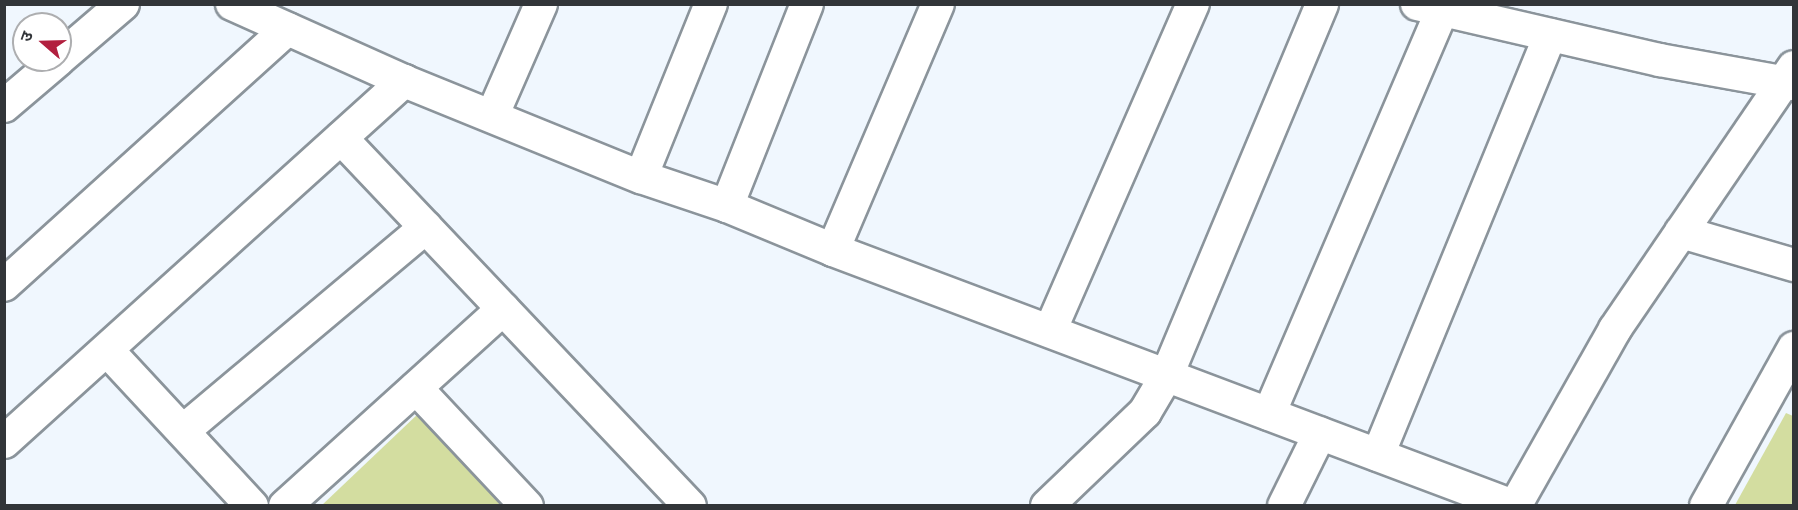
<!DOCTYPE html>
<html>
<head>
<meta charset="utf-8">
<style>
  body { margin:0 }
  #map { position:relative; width:1798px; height:510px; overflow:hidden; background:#f0f7fe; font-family:"Fira Sans","Noto Sans Devanagari",sans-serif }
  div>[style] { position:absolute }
  .green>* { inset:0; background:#d3dda0 }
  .roads { filter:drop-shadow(2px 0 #8b949b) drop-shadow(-2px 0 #8b949b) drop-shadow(0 2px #8b949b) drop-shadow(0 -2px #8b949b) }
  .minor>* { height:32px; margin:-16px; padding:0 16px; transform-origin:16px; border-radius:16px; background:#fff }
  span { translate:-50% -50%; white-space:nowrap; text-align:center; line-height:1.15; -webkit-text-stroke:4.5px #fff; paint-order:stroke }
  .frame { position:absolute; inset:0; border:6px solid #323539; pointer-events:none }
  .north { position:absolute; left:12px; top:12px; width:60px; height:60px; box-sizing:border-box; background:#fff; border:2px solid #adaeb0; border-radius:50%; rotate:290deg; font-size:16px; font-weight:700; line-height:24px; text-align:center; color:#323539 }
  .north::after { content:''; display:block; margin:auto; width:21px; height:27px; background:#b2203f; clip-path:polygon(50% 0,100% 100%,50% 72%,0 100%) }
</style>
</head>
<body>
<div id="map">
  <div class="green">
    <div style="clip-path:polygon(420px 412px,507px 506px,321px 506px)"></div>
    <div style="clip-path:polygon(1786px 413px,1793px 416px,1793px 505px,1735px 505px)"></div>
  </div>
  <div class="roads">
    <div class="minor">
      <div style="left:232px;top:4px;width:188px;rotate:24.1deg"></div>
      <div style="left:404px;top:81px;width:256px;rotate:22.1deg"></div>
      <div style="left:641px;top:177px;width:91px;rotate:18.6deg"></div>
      <div style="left:727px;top:206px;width:115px;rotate:22.5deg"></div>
      <div style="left:833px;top:250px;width:727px;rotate:20.63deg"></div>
      <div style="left:1417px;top:4px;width:249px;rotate:13deg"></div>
      <div style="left:1660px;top:60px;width:136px;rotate:10.2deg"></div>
      <div style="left:60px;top:58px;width:83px;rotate:-40.6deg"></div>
      <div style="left:4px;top:106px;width:71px;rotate:-40.4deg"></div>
      <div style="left:493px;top:114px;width:120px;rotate:-66.4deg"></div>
      <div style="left:341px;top:138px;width:507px;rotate:46.52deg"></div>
      <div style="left:641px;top:177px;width:187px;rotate:-68deg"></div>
      <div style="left:727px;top:206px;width:217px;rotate:-68.4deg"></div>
      <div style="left:1681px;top:232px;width:118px;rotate:16.3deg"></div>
      <div style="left:833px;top:250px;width:267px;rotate:-66.9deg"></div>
      <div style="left:4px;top:285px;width:382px;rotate:-42.1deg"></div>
      <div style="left:1050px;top:331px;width:357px;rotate:-66.4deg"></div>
      <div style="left:107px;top:350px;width:213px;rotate:47.1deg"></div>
      <div style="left:416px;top:388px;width:162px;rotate:46.8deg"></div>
      <div style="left:1269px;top:414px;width:439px;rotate:-66.8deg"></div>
      <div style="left:183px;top:431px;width:317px;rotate:-40deg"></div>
      <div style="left:4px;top:442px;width:539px;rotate:-42.07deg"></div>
      <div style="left:1378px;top:455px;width:454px;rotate:-67.7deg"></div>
      <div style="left:285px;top:506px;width:294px;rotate:-42.1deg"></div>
      <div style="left:1047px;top:506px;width:136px;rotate:-43.8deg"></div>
      <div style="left:1145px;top:412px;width:43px;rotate:-59.3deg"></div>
      <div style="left:1167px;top:375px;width:402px;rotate:-67.3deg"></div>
      <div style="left:1284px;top:506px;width:81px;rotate:-63.7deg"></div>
      <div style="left:1515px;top:506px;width:203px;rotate:-60.5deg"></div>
      <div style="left:1615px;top:329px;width:317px;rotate:-55.7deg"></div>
      <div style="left:1706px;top:506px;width:181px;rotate:-60.9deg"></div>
    </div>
  </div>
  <div class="frame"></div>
  <div class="north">उ</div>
</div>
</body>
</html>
